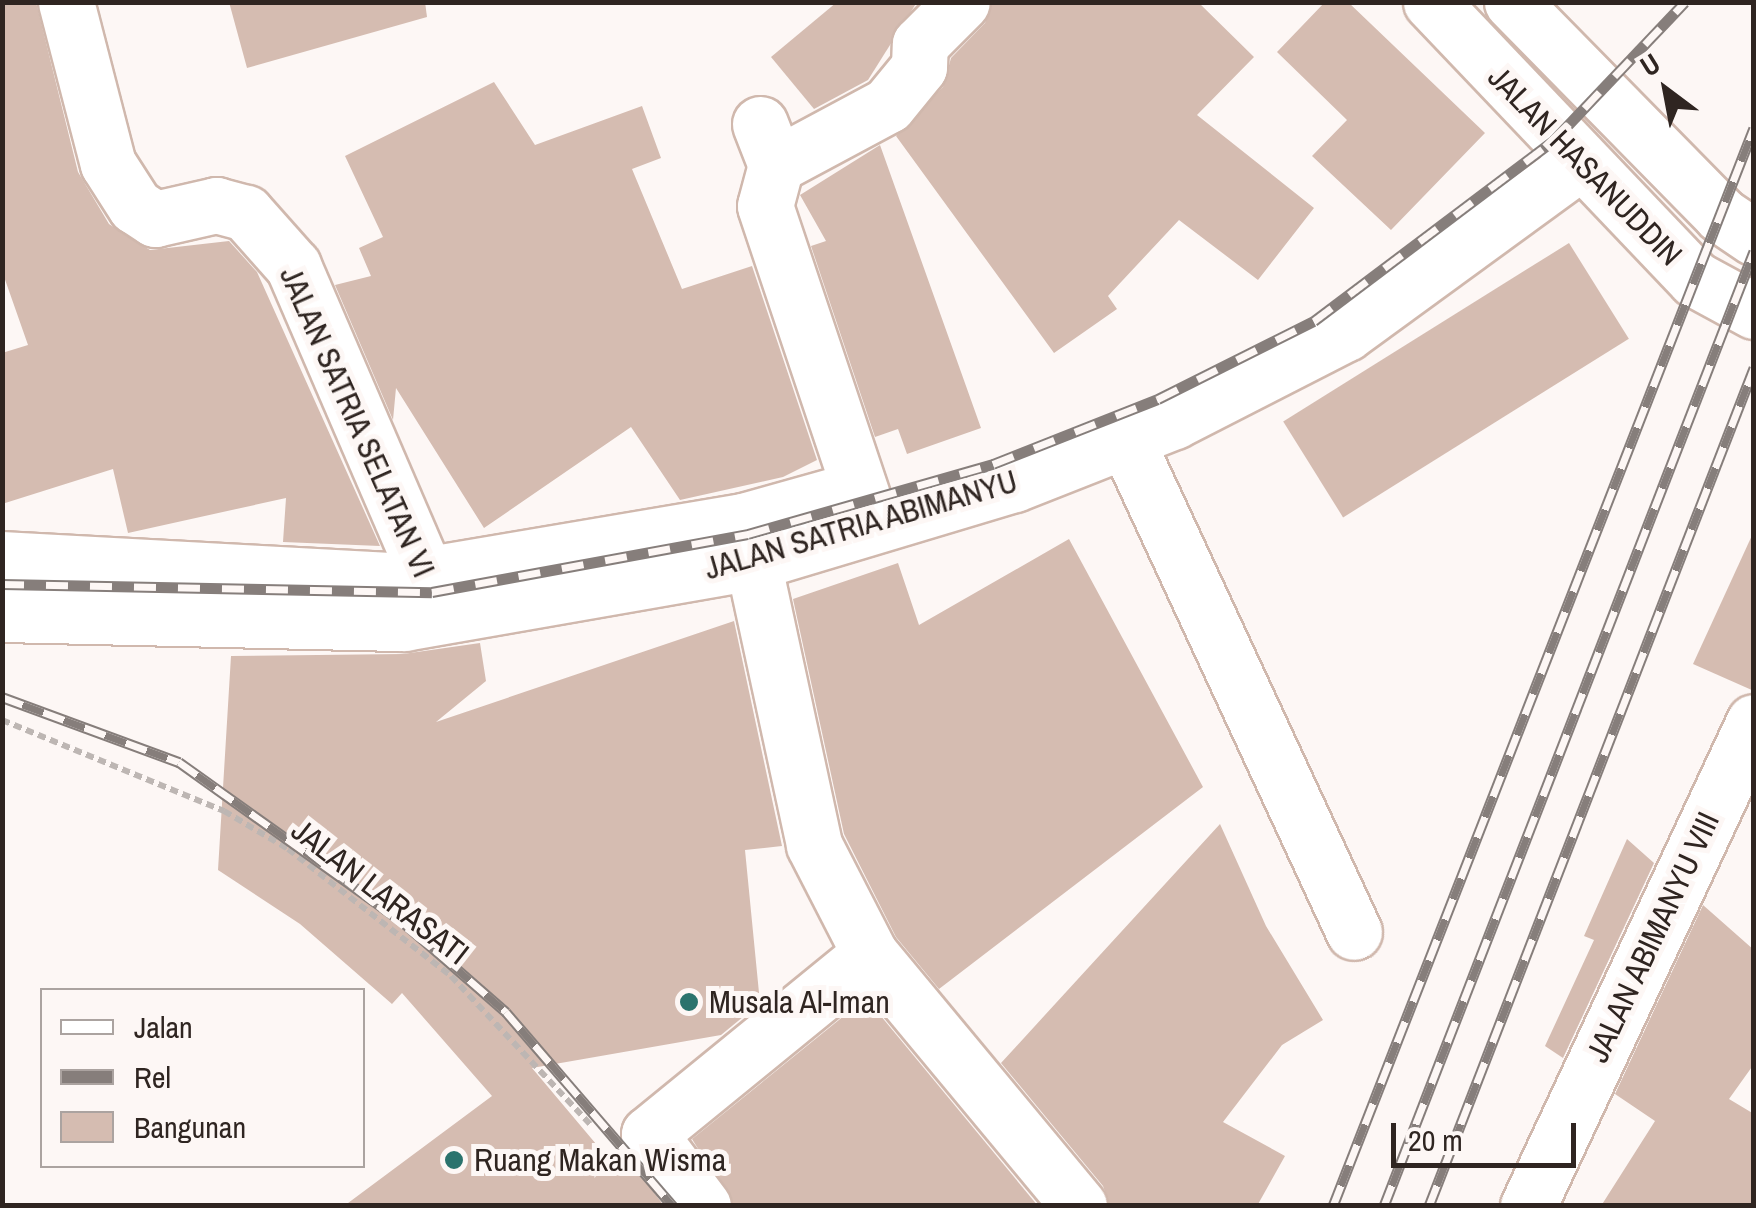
<!DOCTYPE html>
<html>
<head>
<meta charset="utf-8">
<style>
  body { margin:0 }
  #map { position:relative; width:1756px; height:1208px; overflow:hidden; background:#fdf7f5; font-family:"Archivo Narrow",sans-serif }
  div>[style] { position:absolute }
  .building>* { inset:0; background:#d5bcb1; transform-origin:0 0 }
  .path>* { height:6px; margin-top:-3px; transform-origin:0; background:repeating-linear-gradient(90deg,#bdb6b3 0 8px,transparent 0 13px) }
  .roads { filter:drop-shadow(2px 0 #d0b8ad) drop-shadow(-2px 0 #d0b8ad) drop-shadow(0 2px #d0b8ad) drop-shadow(0 -2px #d0b8ad) }
  .minor>* { height:55px; margin:-27.5px; padding:0 27.5px; transform-origin:27.5px; border-radius:27.5px; background:#fff }
  .rail>* { height:11px; margin-top:-5.5px; transform-origin:0; background:repeating-linear-gradient(90deg,#fdf7f5 0 22px,#867e7b 0 44px); box-sizing:border-box; border-block:2px solid #867e7b }
  .dots>* { width:28px; height:28px; translate:-50% -50%; box-sizing:border-box; border:5px solid #fdf7f5; border-radius:50% }
  span { translate:-50% -50%; white-space:nowrap; text-align:center; line-height:1.15; -webkit-text-stroke:10px #fdf7f5; paint-order:stroke }
  .street-label { font-size:32px; color:#2f2521 }
  .poi-label { font-size:32px; color:#2f2521 }
  .left { translate:0 -50%; text-align:left }
  .frame { position:absolute; inset:0; border:5px solid #2f2521; pointer-events:none }
  .legend { position:absolute; left:40px; top:988px; width:325px; height:180px; box-sizing:border-box; background:#fdf7f5; border:2px solid #aba3a0; margin:0; padding:12px 18px; list-style:none; font-size:30px; color:#2f2521 }
  .legend li { display:flex; align-items:center; gap:20px; height:50px }
  .legend b { width:50px; border:2px solid #aba3a0 }
  .north { position:absolute; left:1616px; top:40px; width:100px; height:100px; -webkit-text-stroke:8px #fdf7f5; paint-order:stroke; rotate:328deg; font-size:28px; font-weight:700; line-height:40px; text-align:center; color:#2f2521 }
  .north::after { content:''; display:block; margin:auto; width:35px; height:45px; background:#2f2521; clip-path:polygon(50% 0,100% 100%,50% 72%,0 100%) }
  .scale { position:absolute; left:1391px; top:1123px; width:185px; height:45px; box-sizing:border-box; border:5px solid #2f2521; border-top:0; padding-left:12px; font-size:30px; line-height:35px; white-space:nowrap; color:#2f2521; -webkit-text-stroke:8px #fdf7f5; paint-order:stroke }
</style>
</head>
<body>
<div id="map">
  <div class="building">
    <div style="clip-path:polygon(2px 2px,36px 2px,78px 172px,109px 224px,150px 250px,229px 241px,257px 272px,380px 546px,283px 542px,286px 498px,128px 533px,113px 469px,2px 504px,2px 353px,28px 345px,2px 271px)"></div>
    <div style="clip-path:polygon(229px 2px,425px 2px,427px 17px,247px 68px)"></div>
    <div style="clip-path:polygon(837px 2px,917px 2px,868px 80px,814px 109px,771px 57px)"></div>
    <div style="clip-path:polygon(992px 2px,1198px 2px,1254px 57px,1197px 115px,1314px 208px,1258px 280px,1179px 220px,1108px 296px,1117px 309px,1054px 353px,896px 136px,943px 87px,951px 58px,985px 23px)"></div>
    <div style="clip-path:polygon(1325px 2px,1348px 2px,1485px 133px,1391px 230px,1312px 156px,1347px 120px,1277px 52px)"></div>
    <div style="clip-path:polygon(494px 82px,535px 145px,642px 106px,661px 158px,632px 169px,682px 289px,752px 266px,817px 460px,783px 477px,680px 500px,631px 427px,484px 528px,396px 388px,393px 420px,335px 285px,371px 276px,359px 248px,383px 237px,345px 156px)"></div>
    <div style="clip-path:polygon(880px 145px,981px 428px,907px 454px,898px 429px,875px 437px,811px 246px,826px 241px,800px 195px)"></div>
    <div style="left:1569px;top:243px;width:113px;height:337px;rotate:58deg"></div>
    <div style="clip-path:polygon(1754px 531px,1754px 691px,1693px 664px)"></div>
    <div style="clip-path:polygon(1069px 539px,1203px 787px,939px 989px,896px 937px,844px 834px,793px 599px,898px 563px,919px 625px)"></div>
    <div style="clip-path:polygon(734px 621px,782px 846px,745px 850px,760px 1003px,721px 1035px,532px 1068px,623px 1176px,635px 1167px,664px 1206px,344px 1206px,492px 1096px,402px 993px,392px 1004px,300px 924px,218px 870px,231px 656px,403px 654px,480px 643px,486px 681px,436px 722px)"></div>
    <div style="clip-path:polygon(1220px 824px,1266px 926px,1323px 1020px,1282px 1045px,1223px 1122px,1285px 1156px,1257px 1206px,1110px 1206px,1103px 1186px,1001px 1063px)"></div>
    <div style="clip-path:polygon(1627px 839px,1654px 863px,1563px 1058px,1545px 1046px,1594px 940px,1584px 936px)"></div>
    <div style="clip-path:polygon(1703px 905px,1754px 950px,1754px 1064px,1729px 1099px,1754px 1114px,1754px 1206px,1601px 1206px,1655px 1121px,1615px 1094px)"></div>
    <div style="clip-path:polygon(866px 998px,1038px 1206px,734px 1206px,692px 1139px)"></div>
  </div>
  <div class="path">
    <div style="left:2px;top:720px;width:240px;rotate:22.3deg"></div>
    <div style="left:224px;top:811px;width:74px;rotate:30.7deg"></div>
    <div style="left:288px;top:849px;width:207px;rotate:37.9deg"></div>
    <div style="left:451px;top:976px;width:203px;rotate:46.8deg"></div>
  </div>
  <div class="roads">
    <div class="minor">
      <div style="left:66px;top:2px;width:167px;rotate:75.5deg"></div>
      <div style="left:108px;top:164px;width:50px;rotate:57.3deg"></div>
      <div style="left:135px;top:206px;width:24px;rotate:33deg"></div>
      <div style="left:155px;top:219px;width:63px;rotate:-12.9deg"></div>
      <div style="left:216px;top:205px;width:31px;rotate:15deg"></div>
      <div style="left:246px;top:213px;width:71px;rotate:48.4deg"></div>
      <div style="left:293px;top:266px;width:374px;rotate:66.7deg"></div>
      <div style="left:1431px;top:2px;width:383px;rotate:46.4deg"></div>
      <div style="left:1695px;top:279px;width:67px;rotate:28.5deg"></div>
      <div style="left:1512px;top:2px;width:298px;rotate:45.5deg"></div>
      <div style="left:1721px;top:215px;width:40px;rotate:34deg"></div>
      <div style="left:760px;top:124px;width:44px;rotate:68.7deg"></div>
      <div style="left:776px;top:165px;width:42px;rotate:105deg"></div>
      <div style="left:765px;top:206px;width:334px;rotate:71.5deg"></div>
      <div style="left:776px;top:165px;width:127px;rotate:-28.2deg"></div>
      <div style="left:888px;top:105px;width:49px;rotate:-50.8deg"></div>
      <div style="left:919px;top:67px;width:23px;rotate:-88deg"></div>
      <div style="left:920px;top:44px;width:59px;rotate:-45deg"></div>
      <div style="left:1126px;top:440px;width:542px;rotate:65.14deg"></div>
      <div style="left:745px;top:525px;width:327px;rotate:77.8deg"></div>
      <div style="left:814px;top:845px;width:123px;rotate:62.8deg"></div>
      <div style="left:870px;top:954px;width:327px;rotate:50.3deg"></div>
      <div style="left:2px;top:559px;width:393px;rotate:3.1deg"></div>
      <div style="left:394px;top:580px;width:354px;rotate:-9.6deg"></div>
      <div style="left:743px;top:521px;width:118px;rotate:-15.7deg"></div>
      <div style="left:2px;top:614px;width:402px;rotate:1.3deg"></div>
      <div style="left:404px;top:623px;width:355px;rotate:-9.9deg"></div>
      <div style="left:754px;top:562px;width:271px;rotate:-16.7deg"></div>
      <div style="left:1014px;top:484px;width:172px;rotate:-21.5deg"></div>
      <div style="left:1174px;top:421px;width:193px;rotate:-27.1deg"></div>
      <div style="left:1346px;top:333px;width:287px;rotate:-36.1deg"></div>
      <div style="left:703px;top:1206px;width:90px;rotate:-126.9deg"></div>
      <div style="left:649px;top:1134px;width:285px;rotate:-39.2deg"></div>
      <div style="left:1528px;top:1206px;width:534px;rotate:-64.97deg"></div>
    </div>
  </div>
  <div class="rail">
    <div style="left:2px;top:584px;width:430px;rotate:1.1deg"></div>
    <div style="left:432px;top:592px;width:321px;rotate:-10.4deg"></div>
    <div style="left:748px;top:534px;width:255px;rotate:-15.9deg"></div>
    <div style="left:993px;top:464px;width:177px;rotate:-21.5deg"></div>
    <div style="left:1158px;top:399px;width:174px;rotate:-26.6deg"></div>
    <div style="left:1314px;top:321px;width:301px;rotate:-37deg"></div>
    <div style="left:1554px;top:140px;width:190px;rotate:-46.5deg"></div>
    <div style="left:2px;top:697px;width:189px;rotate:20.2deg"></div>
    <div style="left:179px;top:762px;width:275px;rotate:35.5deg"></div>
    <div style="left:403px;top:922px;width:137px;rotate:41.1deg"></div>
    <div style="left:506px;top:1012px;width:256px;rotate:49.3deg"></div>
    <div style="left:1333px;top:1206px;width:1157px;rotate:-68.67deg"></div>
    <div style="left:1384px;top:1206px;width:1024px;rotate:-68.82deg"></div>
    <div style="left:1429px;top:1206px;width:899px;rotate:-68.8deg"></div>
  </div>
  <div class="dots">
    <div style="left:689px;top:1002px;background:#2b736d"></div>
    <div style="left:454px;top:1160px;background:#2b736d"></div>
  </div>
  <div class="street-label">
    <span style="left:1585px;top:166px;rotate:46deg">JALAN HASANUDDIN</span>
    <span style="left:357px;top:422px;rotate:66deg">JALAN SATRIA SELATAN VI</span>
    <span style="left:861px;top:525px;rotate:-16deg">JALAN SATRIA ABIMANYU</span>
    <span style="left:380px;top:892px;rotate:38deg">JALAN LARASATI</span>
    <span style="left:1653px;top:937px;rotate:-65deg">JALAN ABIMANYU VIII</span>
  </div>
  <div class="poi-label">
    <span class="left" style="left:709px;top:1002px">Musala Al-Iman</span>
    <span class="left" style="left:474px;top:1160px">Ruang Makan Wisma</span>
  </div>
  <div class="frame"></div>
  <ul class="legend">
  <li><b style="height:12px;background:#fff"></b>Jalan</li>
  <li><b style="height:12px;background:#867e7b"></b>Rel</li>
  <li><b style="height:28px;background:#d5bcb1"></b>Bangunan</li>
  </ul>
  <div class="north">U</div>
  <div class="scale">20 m</div>
</div>
</body>
</html>
